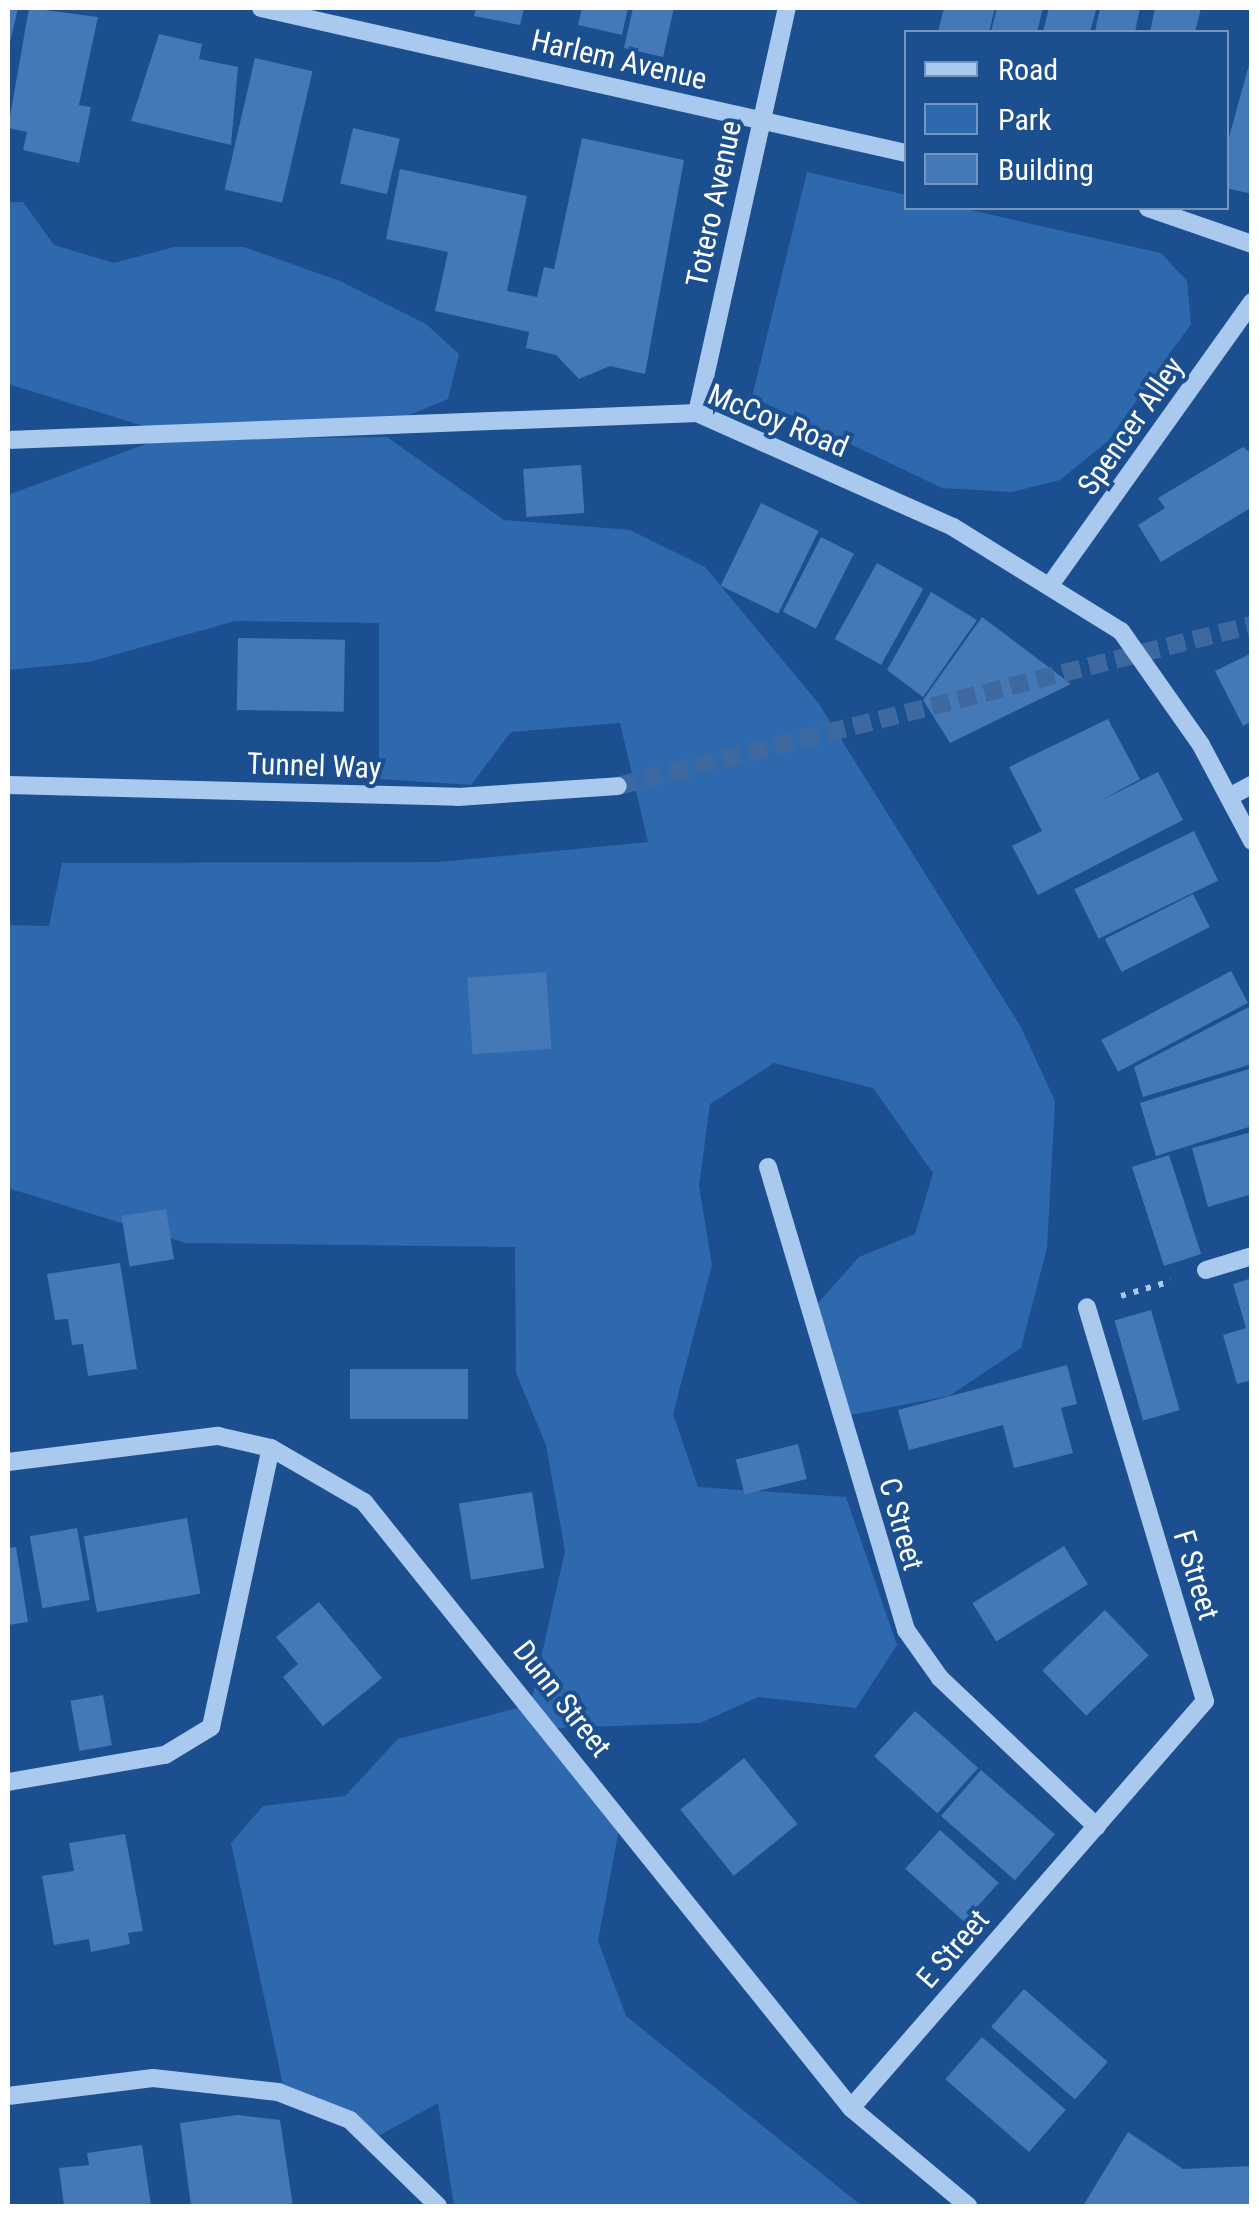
<!DOCTYPE html>
<html>
<head>
<meta charset="utf-8">
<style>
  body { margin:0 }
  #map { position:relative; width:1259px; height:2214px; overflow:hidden; background:#1b4f8f; font-family:"Roboto Condensed",sans-serif }
  div>[style] { position:absolute }
  .green>* { inset:0; background:#2e69ad }
  .building>* { inset:0; background:#4478b7; transform-origin:0 0 }
  .minor-tunnel>* { height:18px; margin-top:-9px; transform-origin:0; background:repeating-linear-gradient(90deg,#3d69a0 0 18px,transparent 0 27px) }
  .path>* { height:6px; margin-top:-3px; transform-origin:0; background:repeating-linear-gradient(90deg,#a9c9ee 0 5px,transparent 0 13px) }
  .minor>* { height:18px; margin:-9px; padding:0 9px; transform-origin:9px; border-radius:9px; background:#a9c9ee }
  span { translate:-50% -50%; white-space:nowrap; text-align:center; line-height:1.15; -webkit-text-stroke:8px #1b4f8f; paint-order:stroke }
  .street-label { font-size:30px; color:#fff }
  .frame { position:absolute; inset:0; border:10px solid #fff; pointer-events:none }
  .legend { position:absolute; left:904px; top:30px; width:325px; height:180px; box-sizing:border-box; background:#1b4f8f; border:2px solid #7695bc; margin:0; padding:12px 18px; list-style:none; font-size:30px; color:#fff }
  .legend li { display:flex; align-items:center; gap:20px; height:50px }
  .legend b { width:50px; border:2px solid #7695bc }
</style>
</head>
<body>
<div id="map">
  <div class="green">
    <div style="clip-path:polygon(807px 172px,906px 195px,906px 208px,961px 208px,1161px 253px,1187px 281px,1191px 324px,1108px 441px,1060px 480px,1012px 492px,942px 488px,752px 397px)"></div>
    <div style="clip-path:polygon(8px 202px,23px 202px,54px 245px,114px 263px,174px 247px,244px 247px,340px 281px,426px 324px,459px 354px,448px 399px,378px 428px,150px 428px,8px 384px)"></div>
    <div style="clip-path:polygon(387px 437px,504px 520px,630px 530px,705px 567px,819px 704px,1021px 1027px,1055px 1101px,1047px 1248px,1021px 1348px,949px 1396px,851px 1415px,818px 1303px,859px 1257px,915px 1234px,933px 1173px,873px 1088px,774px 1063px,710px 1104px,699px 1186px,712px 1265px,673px 1414px,698px 1487px,846px 1497px,897px 1645px,856px 1708px,758px 1697px,700px 1723px,557px 1728px,532px 1698px,565px 1551px,546px 1445px,516px 1373px,515px 1247px,186px 1243px,8px 1188px,8px 925px,49px 926px,62px 863px,439px 862px,648px 842px,620px 723px,511px 732px,471px 785px,379px 779px,379px 623px,235px 621px,89px 662px,8px 670px,8px 495px,157px 440px)"></div>
    <div style="clip-path:polygon(525px 1706px,619px 1829px,598px 1941px,626px 2016px,862px 2206px,454px 2206px,438px 2103px,380px 2135px,283px 2085px,231px 1843px,263px 1806px,345px 1796px,398px 1739px)"></div>
  </div>
  <div class="building">
    <div style="clip-path:polygon(8px 8px,18px 8px,9px 47px,8px 46px)"></div>
    <div style="clip-path:polygon(29px 8px,98px 17px,79px 105px,91px 107px,79px 163px,23px 150px,27px 132px,8px 128px)"></div>
    <div style="clip-path:polygon(476px 8px,524px 8px,520px 25px,474px 16px)"></div>
    <div style="clip-path:polygon(582px 8px,628px 8px,622px 35px,578px 25px)"></div>
    <div style="clip-path:polygon(633px 8px,674px 8px,663px 57px,624px 48px)"></div>
    <div style="clip-path:polygon(944px 8px,995px 8px,989px 32px,938px 32px)"></div>
    <div style="clip-path:polygon(997px 8px,1043px 8px,1037px 32px,991px 32px)"></div>
    <div style="clip-path:polygon(1049px 8px,1096px 10px,1090px 32px,1043px 32px)"></div>
    <div style="clip-path:polygon(1100px 8px,1140px 8px,1135px 32px,1095px 32px)"></div>
    <div style="clip-path:polygon(1155px 8px,1201px 8px,1195px 32px,1150px 32px)"></div>
    <div style="clip-path:polygon(159px 34px,202px 44px,199px 59px,238px 67px,231px 145px,131px 121px)"></div>
    <div style="clip-path:polygon(1252px 54px,1252px 194px,1226px 188px,1226px 148px)"></div>
    <div style="left:255px;top:58px;width:59px;height:135px;rotate:13deg"></div>
    <div style="left:353px;top:128px;width:48px;height:57px;rotate:13deg"></div>
    <div style="clip-path:polygon(582px 138px,684px 160px,645px 374px,610px 366px,579px 379px,556px 355px,526px 348px,529px 332px,435px 311px,448px 252px,386px 239px,400px 169px,527px 196px,507px 291px,537px 297px,544px 267px,554px 269px)"></div>
    <div style="clip-path:polygon(1243px 447px,1252px 454px,1252px 507px,1161px 562px,1138px 525px,1165px 508px,1158px 498px)"></div>
    <div style="left:581px;top:465px;width:48px;height:58px;rotate:86deg"></div>
    <div style="left:761px;top:503px;width:64px;height:92px;rotate:26deg"></div>
    <div style="left:821px;top:537px;width:37px;height:84px;rotate:27deg"></div>
    <div style="left:877px;top:563px;width:53px;height:87px;rotate:29deg"></div>
    <div style="clip-path:polygon(931px 592px,977px 620px,923px 697px,887px 670px)"></div>
    <div style="clip-path:polygon(982px 617px,1071px 684px,950px 743px,923px 700px)"></div>
    <div style="left:238px;top:638px;width:107px;height:72px;rotate:1deg"></div>
    <div style="clip-path:polygon(1252px 653px,1252px 721px,1243px 726px,1215px 671px)"></div>
    <div style="clip-path:polygon(1108px 719px,1140px 779px,1098px 802px,1158px 772px,1183px 820px,1038px 895px,1012px 846px,1042px 831px,1009px 767px)"></div>
    <div style="left:1194px;top:831px;width:55px;height:133px;rotate:64deg"></div>
    <div style="left:1193px;top:894px;width:37px;height:99px;rotate:63deg"></div>
    <div style="left:1231px;top:971px;width:36px;height:147px;rotate:62deg"></div>
    <div style="left:546px;top:972px;width:77px;height:79px;rotate:86deg"></div>
    <div style="clip-path:polygon(1249px 1007px,1252px 1064px,1143px 1097px,1134px 1067px)"></div>
    <div style="clip-path:polygon(1252px 1068px,1252px 1126px,1156px 1156px,1140px 1103px)"></div>
    <div style="clip-path:polygon(1252px 1132px,1252px 1194px,1208px 1207px,1192px 1148px)"></div>
    <div style="left:1169px;top:1155px;width:104px;height:39px;rotate:72deg"></div>
    <div style="left:166px;top:1209px;width:51px;height:45px;rotate:81deg"></div>
    <div style="clip-path:polygon(120px 1263px,137px 1369px,88px 1376px,83px 1344px,72px 1345px,68px 1319px,55px 1320px,47px 1274px)"></div>
    <div style="clip-path:polygon(1252px 1278px,1252px 1380px,1237px 1384px,1223px 1335px,1246px 1328px,1233px 1284px)"></div>
    <div style="left:1151px;top:1310px;width:104px;height:38px;rotate:74deg"></div>
    <div style="clip-path:polygon(1067px 1365px,1077px 1404px,1061px 1408px,1073px 1453px,1014px 1468px,1003px 1425px,909px 1450px,898px 1410px)"></div>
    <div style="left:350px;top:1369px;width:118px;height:50px"></div>
    <div style="left:798px;top:1444px;width:36px;height:64px;rotate:76deg"></div>
    <div style="left:532px;top:1492px;width:77px;height:74px;rotate:81deg"></div>
    <div style="left:187px;top:1518px;width:77px;height:105px;rotate:80deg"></div>
    <div style="left:77px;top:1528px;width:73px;height:48px;rotate:80deg"></div>
    <div style="left:1064px;top:1546px;width:45px;height:108px;rotate:58deg"></div>
    <div style="clip-path:polygon(16px 1547px,28px 1622px,8px 1625px,8px 1548px)"></div>
    <div style="clip-path:polygon(319px 1602px,382px 1678px,323px 1726px,283px 1677px,298px 1664px,276px 1637px)"></div>
    <div style="left:1105px;top:1610px;width:63px;height:87px;rotate:46deg"></div>
    <div style="left:103px;top:1695px;width:51px;height:33px;rotate:80deg"></div>
    <div style="left:915px;top:1711px;width:85px;height:61px;rotate:42deg"></div>
    <div style="left:744px;top:1758px;width:85px;height:82px;rotate:51deg"></div>
    <div style="left:981px;top:1770px;width:98px;height:61px;rotate:41deg"></div>
    <div style="left:940px;top:1830px;width:79px;height:52px;rotate:42deg"></div>
    <div style="clip-path:polygon(125px 1834px,143px 1931px,128px 1933px,130px 1944px,91px 1952px,89px 1939px,54px 1945px,42px 1876px,74px 1871px,69px 1843px)"></div>
    <div style="left:1024px;top:1989px;width:111px;height:50px;rotate:41deg"></div>
    <div style="left:982px;top:2037px;width:111px;height:56px;rotate:41deg"></div>
    <div style="clip-path:polygon(237px 2115px,280px 2120px,293px 2206px,191px 2206px,180px 2123px)"></div>
    <div style="clip-path:polygon(1128px 2132px,1183px 2169px,1252px 2166px,1252px 2206px,1083px 2206px)"></div>
    <div style="clip-path:polygon(142px 2145px,151px 2206px,64px 2206px,59px 2168px,89px 2165px,87px 2153px)"></div>
  </div>
  <div class="minor-tunnel">
    <div style="left:618px;top:786px;width:654px;rotate:-14.25deg"></div>
  </div>
  <div class="path">
    <div style="left:1121px;top:1296px;width:52px;rotate:-16.7deg"></div>
  </div>
  <div class="minor">
    <div style="left:261px;top:8px;width:661px;rotate:12.67deg"></div>
    <div style="left:1148px;top:208px;width:110px;rotate:19.1deg"></div>
    <div style="left:697px;top:413px;width:415px;rotate:-77.5deg"></div>
    <div style="left:8px;top:440px;width:690px;rotate:-2.24deg"></div>
    <div style="left:697px;top:413px;width:280px;rotate:24deg"></div>
    <div style="left:953px;top:527px;width:198px;rotate:31.8deg"></div>
    <div style="left:1121px;top:631px;width:139px;rotate:54.9deg"></div>
    <div style="left:1201px;top:745px;width:109px;rotate:62deg"></div>
    <div style="left:1053px;top:581px;width:343px;rotate:-54.5deg"></div>
    <div style="left:8px;top:785px;width:450px;rotate:1.5deg"></div>
    <div style="left:458px;top:797px;width:160px;rotate:-3.9deg"></div>
    <div style="left:1229px;top:797px;width:26px;rotate:-28deg"></div>
    <div style="left:768px;top:1167px;width:483px;rotate:73.4deg"></div>
    <div style="left:906px;top:1630px;width:59px;rotate:54.7deg"></div>
    <div style="left:940px;top:1678px;width:216px;rotate:43.5deg"></div>
    <div style="left:1206px;top:1270px;width:48px;rotate:-16.9deg"></div>
    <div style="left:8px;top:1462px;width:212px;rotate:-7.1deg"></div>
    <div style="left:218px;top:1436px;width:54px;rotate:12.8deg"></div>
    <div style="left:271px;top:1448px;width:108px;rotate:30.1deg"></div>
    <div style="left:364px;top:1502px;width:777px;rotate:51.21deg"></div>
    <div style="left:851px;top:2108px;width:153px;rotate:39.9deg"></div>
    <div style="left:8px;top:1782px;width:159px;rotate:-9.8deg"></div>
    <div style="left:165px;top:1755px;width:54px;rotate:-31.3deg"></div>
    <div style="left:211px;top:1727px;width:285px;rotate:-77.9deg"></div>
    <div style="left:8px;top:2096px;width:146px;rotate:-7.1deg"></div>
    <div style="left:153px;top:2078px;width:126px;rotate:6.4deg"></div>
    <div style="left:278px;top:2092px;width:77px;rotate:21.3deg"></div>
    <div style="left:350px;top:2120px;width:123px;rotate:44.3deg"></div>
    <div style="left:851px;top:2108px;width:539px;rotate:-48.98deg"></div>
    <div style="left:1205px;top:1701px;width:411px;rotate:-106.7deg"></div>
  </div>
  <div class="street-label">
    <span style="left:619px;top:60px;rotate:13deg">Harlem Avenue</span>
    <span style="left:714px;top:204px;rotate:-78deg">Totero Avenue</span>
    <span style="left:778px;top:421px;rotate:22deg">McCoy Road</span>
    <span style="left:1131px;top:426px;rotate:-55deg">Spencer Alley</span>
    <span style="left:314px;top:766px;rotate:2deg">Tunnel Way</span>
    <span style="left:901px;top:1524px;rotate:74deg">C Street</span>
    <span style="left:1196px;top:1575px;rotate:73deg">F Street</span>
    <span style="left:562px;top:1699px;rotate:52deg">Dunn Street</span>
    <span style="left:953px;top:1949px;rotate:-49deg">E Street</span>
  </div>
  <div class="frame"></div>
  <ul class="legend">
  <li><b style="height:12px;background:#a9c9ee"></b>Road</li>
  <li><b style="height:28px;background:#2e69ad"></b>Park</li>
  <li><b style="height:28px;background:#4478b7"></b>Building</li>
  </ul>
</div>
</body>
</html>
